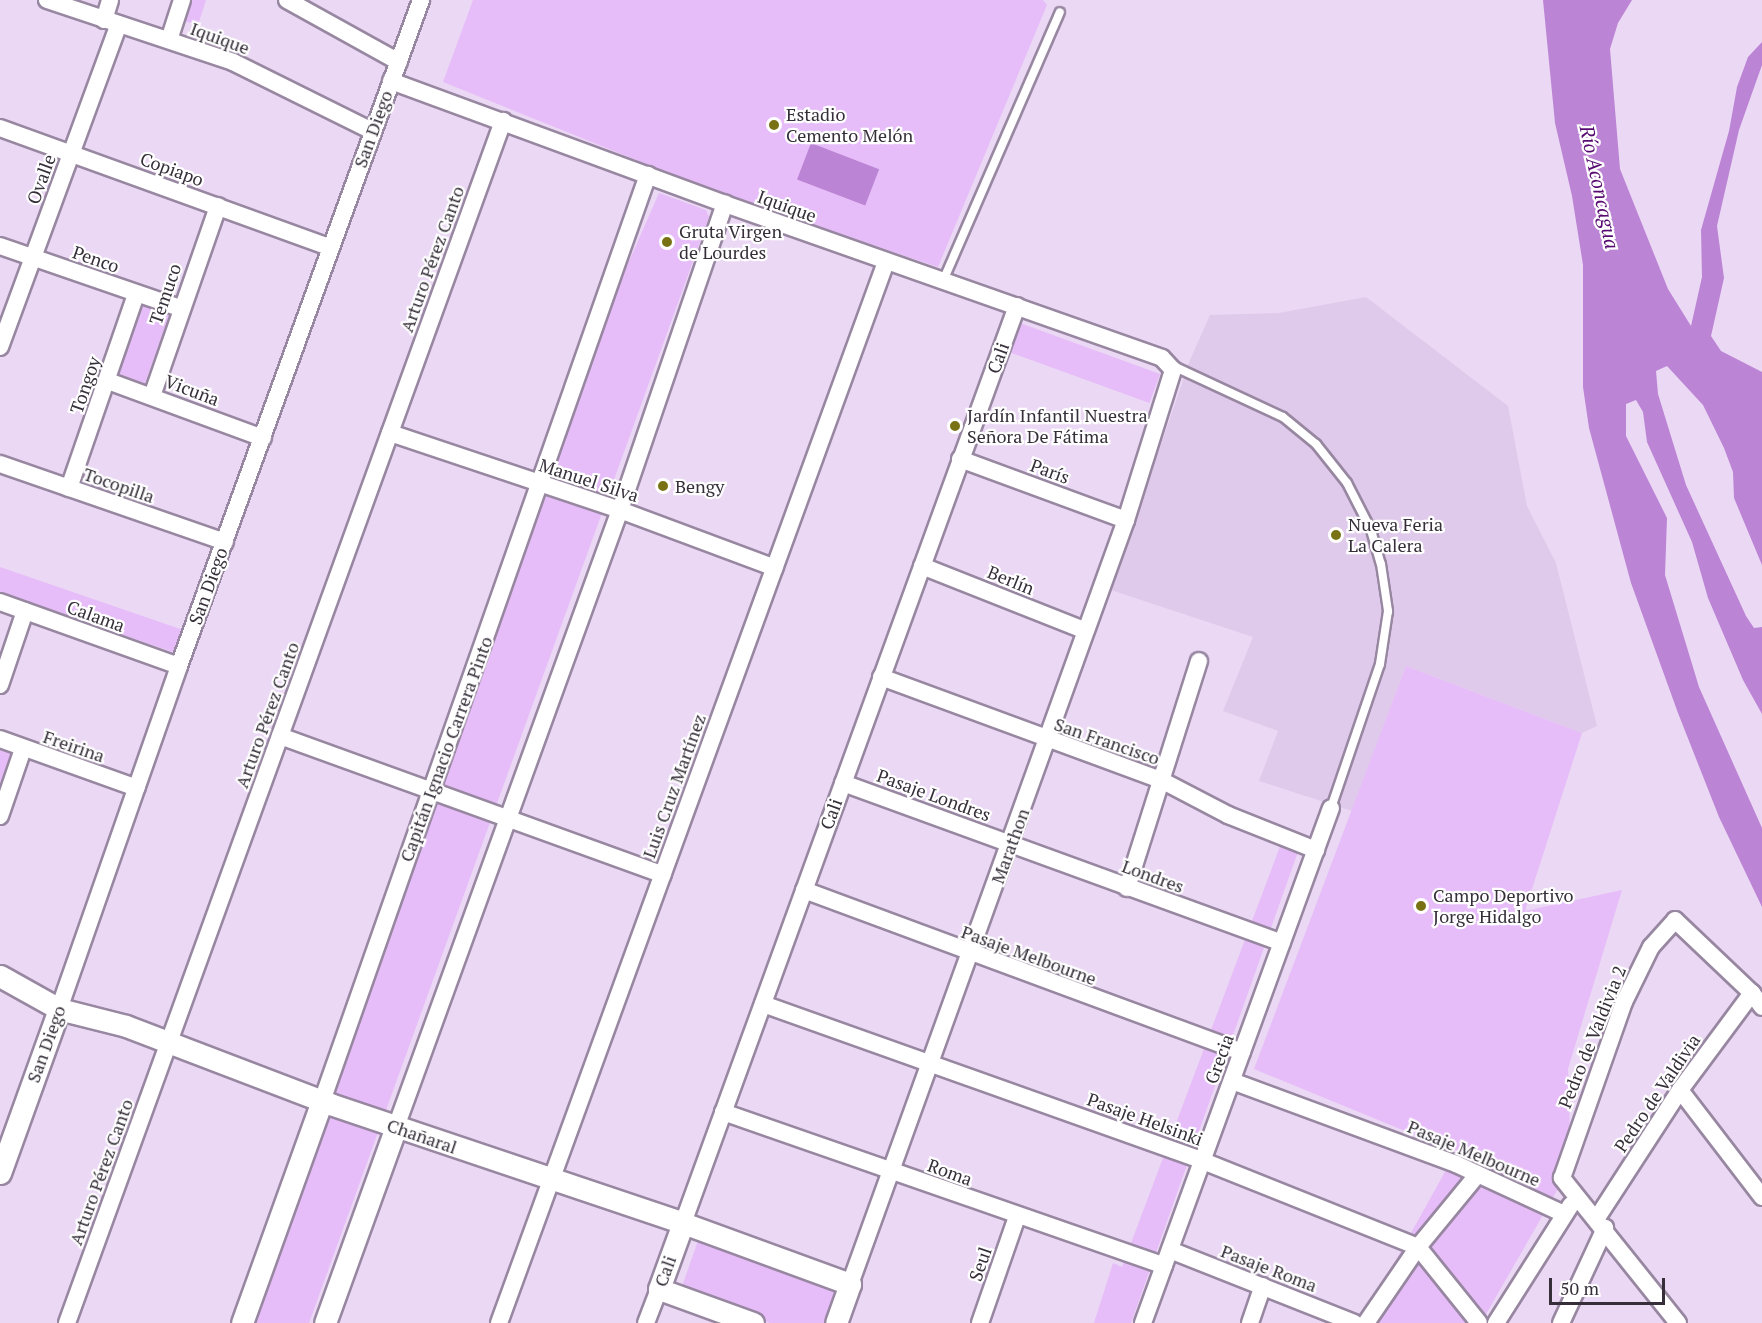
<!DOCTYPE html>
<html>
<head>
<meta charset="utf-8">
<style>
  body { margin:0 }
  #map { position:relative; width:1762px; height:1323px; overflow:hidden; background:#ebd8f4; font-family:"PT Serif",serif }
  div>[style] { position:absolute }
  .built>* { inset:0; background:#e0caeb }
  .green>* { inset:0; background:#e6bdf8; transform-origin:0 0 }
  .water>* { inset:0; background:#bc84d4; transform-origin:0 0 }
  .roads { filter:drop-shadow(2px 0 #9887a1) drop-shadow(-2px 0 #9887a1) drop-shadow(0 2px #9887a1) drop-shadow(0 -2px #9887a1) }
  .service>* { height:8px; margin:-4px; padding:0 4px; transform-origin:4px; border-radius:4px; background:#fff }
  .minor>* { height:16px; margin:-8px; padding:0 8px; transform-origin:8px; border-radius:8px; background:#fff }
  .tertiary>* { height:21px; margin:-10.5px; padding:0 10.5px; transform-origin:10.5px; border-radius:10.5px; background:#fff }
  .dots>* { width:16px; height:16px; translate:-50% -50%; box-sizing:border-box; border:3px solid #fff; border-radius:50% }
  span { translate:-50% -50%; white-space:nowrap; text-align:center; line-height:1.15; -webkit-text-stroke:4.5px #fff; paint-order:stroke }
  .street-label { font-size:18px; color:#362f3a }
  .poi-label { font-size:18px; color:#362f3a }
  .left { translate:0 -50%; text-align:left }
  .water-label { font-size:20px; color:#570b70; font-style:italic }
  .scale { position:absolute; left:1549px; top:1278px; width:116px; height:27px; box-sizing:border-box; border:3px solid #362f3a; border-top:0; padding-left:8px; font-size:18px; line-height:21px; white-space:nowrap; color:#362f3a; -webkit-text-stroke:4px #fff; paint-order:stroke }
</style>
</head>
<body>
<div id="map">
  <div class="built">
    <div style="clip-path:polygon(1366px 297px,1508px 406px,1527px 506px,1556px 563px,1597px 726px,1582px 733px,1406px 666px,1352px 811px,1259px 781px,1278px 731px,1223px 711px,1253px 637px,1111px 590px,1190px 360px,1210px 315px,1279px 313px)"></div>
  </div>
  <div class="green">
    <div style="clip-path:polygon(182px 0,206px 0,198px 25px,177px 19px)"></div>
    <div style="clip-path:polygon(473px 0,1043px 0,1047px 5px,938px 267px,718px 193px,443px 82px)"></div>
    <div style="clip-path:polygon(659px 193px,706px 210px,709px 217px,309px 1323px,247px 1323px,616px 291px)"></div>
    <div style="left:139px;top:303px;width:33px;height:78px;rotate:20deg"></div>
    <div style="left:1020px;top:323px;width:149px;height:31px;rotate:20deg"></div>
    <div style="left:0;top:567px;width:196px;height:24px;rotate:19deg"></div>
    <div style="clip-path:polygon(1406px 666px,1582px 733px,1525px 911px,1622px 890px,1568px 1069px,1571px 1166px,1481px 1323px,1361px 1323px,1456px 1152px,1254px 1069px)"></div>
    <div style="clip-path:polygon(0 747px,16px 754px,0 801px)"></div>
    <div style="clip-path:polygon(1282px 841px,1299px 849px,1131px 1323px,1094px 1323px,1113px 1263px,1122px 1267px)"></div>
    <div style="clip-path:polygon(699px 1238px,839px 1291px,827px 1323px,770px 1323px,680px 1292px)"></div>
  </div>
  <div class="water">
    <div style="clip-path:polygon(1543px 0,1632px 0,1618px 23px,1610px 49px,1620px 169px,1668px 289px,1691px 326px,1702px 277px,1701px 230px,1729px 131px,1737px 87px,1748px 57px,1762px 42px,1762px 65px,1739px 130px,1717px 226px,1724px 278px,1711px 336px,1721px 351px,1762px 372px,1762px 565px,1734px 498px,1733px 472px,1724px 448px,1703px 405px,1667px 366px,1656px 371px,1658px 394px,1686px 485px,1746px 616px,1754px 628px,1762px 627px,1762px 714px,1743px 680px,1708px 598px,1692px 542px,1647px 442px,1643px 412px,1636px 400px,1626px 404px,1626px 436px,1667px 518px,1665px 575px,1699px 687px,1762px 828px,1762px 907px,1719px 817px,1678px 713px,1631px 583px,1589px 428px,1583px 387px,1583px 265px,1572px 196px,1555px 123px)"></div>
    <div style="left:811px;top:143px;width:73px;height:39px;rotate:21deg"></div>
  </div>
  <div class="roads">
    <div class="service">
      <div style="left:943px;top:281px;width:293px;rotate:-66.5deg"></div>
      <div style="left:1171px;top:365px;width:123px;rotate:24.9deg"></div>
      <div style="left:1283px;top:417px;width:43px;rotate:39.3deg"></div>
      <div style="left:1316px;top:444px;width:50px;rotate:51.5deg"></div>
      <div style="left:1347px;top:483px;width:53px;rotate:62.9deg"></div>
      <div style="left:1371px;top:530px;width:35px;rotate:74deg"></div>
      <div style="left:1381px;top:564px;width:48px;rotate:81.5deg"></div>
      <div style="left:1388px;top:611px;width:54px;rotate:98.6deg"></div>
      <div style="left:1380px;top:664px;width:152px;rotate:108.8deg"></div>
    </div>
    <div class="minor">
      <div style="left:47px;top:0;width:196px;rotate:18.4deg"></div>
      <div style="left:233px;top:62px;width:155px;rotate:26.4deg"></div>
      <div style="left:287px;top:0;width:128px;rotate:29deg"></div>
      <div style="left:104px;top:20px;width:21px;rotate:-73deg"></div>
      <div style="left:169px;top:40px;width:42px;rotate:-72deg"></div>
      <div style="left:391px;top:81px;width:356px;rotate:20.2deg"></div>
      <div style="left:725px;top:204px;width:463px;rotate:19.4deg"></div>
      <div style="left:1162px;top:358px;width:16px;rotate:47deg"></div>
      <div style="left:1173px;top:370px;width:157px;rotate:107.4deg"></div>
      <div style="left:1126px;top:520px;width:812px;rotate:109.86deg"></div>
      <div style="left:0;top:128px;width:352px;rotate:19.9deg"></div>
      <div style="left:0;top:246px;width:190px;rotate:19deg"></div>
      <div style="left:0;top:347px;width:344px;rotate:-69.8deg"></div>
      <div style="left:108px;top:381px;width:165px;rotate:20.2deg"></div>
      <div style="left:152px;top:396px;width:201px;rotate:-70.8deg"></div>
      <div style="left:390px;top:433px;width:243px;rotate:18.5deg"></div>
      <div style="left:620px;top:510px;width:165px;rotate:20.5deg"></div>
      <div style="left:960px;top:459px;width:177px;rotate:20.2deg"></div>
      <div style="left:0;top:464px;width:238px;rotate:19.1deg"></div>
      <div style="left:69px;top:488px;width:205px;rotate:-70.9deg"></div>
      <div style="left:922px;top:566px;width:176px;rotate:21.6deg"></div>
      <div style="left:0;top:602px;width:190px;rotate:19.7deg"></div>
      <div style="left:881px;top:677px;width:298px;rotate:20.2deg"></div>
      <div style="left:1161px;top:780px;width:76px;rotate:27.6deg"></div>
      <div style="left:1228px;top:815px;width:95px;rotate:21.7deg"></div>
      <div style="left:0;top:685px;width:78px;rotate:-71.3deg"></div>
      <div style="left:280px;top:736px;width:407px;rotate:19.9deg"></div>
      <div style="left:0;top:739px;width:145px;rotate:19.7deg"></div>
      <div style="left:843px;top:783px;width:467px;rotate:20deg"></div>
      <div style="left:0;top:816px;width:71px;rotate:-71.1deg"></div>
      <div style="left:1127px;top:888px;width:238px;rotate:-72.4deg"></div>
      <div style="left:804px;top:890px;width:467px;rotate:20.3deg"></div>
      <div style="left:763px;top:1004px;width:467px;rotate:19.6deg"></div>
      <div style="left:1203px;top:1161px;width:232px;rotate:21.8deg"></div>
      <div style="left:1418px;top:1247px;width:97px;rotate:51.2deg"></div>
      <div style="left:59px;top:1009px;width:363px;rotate:-70.7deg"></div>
      <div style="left:179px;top:666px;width:709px;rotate:-70.03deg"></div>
      <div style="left:1232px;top:1081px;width:239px;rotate:20.3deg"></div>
      <div style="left:1456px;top:1164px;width:119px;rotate:24.8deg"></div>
      <div style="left:1680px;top:1090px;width:135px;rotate:52.5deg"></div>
      <div style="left:322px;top:1101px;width:982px;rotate:-70.61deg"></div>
      <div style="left:723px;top:1112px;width:467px;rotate:19.2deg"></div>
      <div style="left:396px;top:1127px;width:656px;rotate:-70.05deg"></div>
      <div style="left:620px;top:510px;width:324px;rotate:-71.1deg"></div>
      <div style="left:1597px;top:1218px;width:153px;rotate:-57deg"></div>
      <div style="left:1680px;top:1090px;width:121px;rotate:-53.4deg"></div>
      <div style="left:683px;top:1223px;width:976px;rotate:-69.99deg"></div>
      <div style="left:1170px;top:1250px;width:198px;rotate:21.6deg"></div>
      <div style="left:67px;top:1323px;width:1279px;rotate:-70.06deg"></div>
      <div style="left:499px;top:1323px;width:1129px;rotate:-69.96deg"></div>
      <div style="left:646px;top:1323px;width:36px;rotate:-69deg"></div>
      <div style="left:980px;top:1323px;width:112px;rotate:-70.8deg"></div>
      <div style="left:1143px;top:1323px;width:548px;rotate:-69.95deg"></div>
      <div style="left:1250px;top:1323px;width:39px;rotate:-71deg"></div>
      <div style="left:1366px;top:1323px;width:92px;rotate:-55.6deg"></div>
      <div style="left:1418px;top:1247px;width:94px;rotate:-50.6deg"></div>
      <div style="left:1496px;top:1323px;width:140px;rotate:-57.6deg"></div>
      <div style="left:1561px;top:1323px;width:105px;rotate:-65.1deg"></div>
      <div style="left:1678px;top:1323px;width:186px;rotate:-128.7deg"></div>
      <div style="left:1562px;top:1178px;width:187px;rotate:-70.6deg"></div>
      <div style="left:1624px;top:1002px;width:61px;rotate:-63.9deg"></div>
      <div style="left:1651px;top:947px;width:36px;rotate:-48deg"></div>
      <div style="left:1675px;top:920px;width:106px;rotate:43.5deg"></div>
      <div style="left:1752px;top:993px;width:17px;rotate:54deg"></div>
    </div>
    <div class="tertiary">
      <div style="left:0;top:976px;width:68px;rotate:29.2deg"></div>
      <div style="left:59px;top:1009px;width:69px;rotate:14.2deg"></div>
      <div style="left:126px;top:1026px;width:218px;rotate:20.9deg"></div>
      <div style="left:330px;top:1104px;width:373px;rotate:18.6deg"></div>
      <div style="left:683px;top:1223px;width:178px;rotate:20.1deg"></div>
      <div style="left:850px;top:1284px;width:41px;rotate:109.7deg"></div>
      <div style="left:0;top:1173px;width:174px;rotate:-70.2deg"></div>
      <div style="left:683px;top:1223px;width:70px;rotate:110deg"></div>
      <div style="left:659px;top:1289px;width:100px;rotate:19.9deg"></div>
      <div style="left:242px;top:1323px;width:236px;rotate:-70.2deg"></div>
      <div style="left:325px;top:1323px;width:208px;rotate:-70.1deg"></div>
    </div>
  </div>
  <div class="dots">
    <div style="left:774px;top:125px;background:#797214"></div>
    <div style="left:667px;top:242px;background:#797214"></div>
    <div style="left:955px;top:426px;background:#797214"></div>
    <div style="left:663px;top:486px;background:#797214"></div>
    <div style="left:1336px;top:535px;background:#797214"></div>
    <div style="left:1421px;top:906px;background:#797214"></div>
  </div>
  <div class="street-label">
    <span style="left:220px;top:38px;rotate:20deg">Iquique</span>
    <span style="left:373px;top:129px;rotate:-70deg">San Diego</span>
    <span style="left:172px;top:169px;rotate:20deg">Copiapo</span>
    <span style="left:41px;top:179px;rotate:-70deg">Ovalle</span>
    <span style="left:787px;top:206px;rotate:20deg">Iquique</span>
    <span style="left:96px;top:259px;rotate:19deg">Penco</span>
    <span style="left:432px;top:259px;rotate:-70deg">Arturo Pérez Canto</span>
    <span style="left:165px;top:294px;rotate:-71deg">Temuco</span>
    <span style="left:998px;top:358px;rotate:-70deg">Cali</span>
    <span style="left:85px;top:385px;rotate:-71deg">Tongoy</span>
    <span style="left:192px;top:390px;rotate:21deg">Vicuña</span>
    <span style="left:1050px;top:471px;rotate:20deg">París</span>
    <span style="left:589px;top:480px;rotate:18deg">Manuel Silva</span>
    <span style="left:119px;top:485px;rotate:19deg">Tocopilla</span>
    <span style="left:1011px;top:580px;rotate:22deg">Berlín</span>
    <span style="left:208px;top:586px;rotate:-70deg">San Diego</span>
    <span style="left:96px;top:616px;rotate:20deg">Calama</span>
    <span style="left:267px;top:715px;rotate:-70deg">Arturo Pérez Canto</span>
    <span style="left:1107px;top:741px;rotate:19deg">San Francisco</span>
    <span style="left:74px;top:746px;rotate:19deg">Freirina</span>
    <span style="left:446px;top:749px;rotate:-70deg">Capitán Ignacio Carrera Pinto</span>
    <span style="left:674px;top:786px;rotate:-70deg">Luis Cruz Martínez</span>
    <span style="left:934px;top:795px;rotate:20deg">Pasaje Londres</span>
    <span style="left:831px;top:814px;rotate:-70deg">Cali</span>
    <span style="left:1010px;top:846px;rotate:-70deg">Marathon</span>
    <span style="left:1153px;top:876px;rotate:20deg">Londres</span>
    <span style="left:1029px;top:955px;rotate:20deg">Pasaje Melbourne</span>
    <span style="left:1592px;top:1037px;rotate:-68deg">Pedro de Valdivia 2</span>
    <span style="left:46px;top:1044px;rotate:-70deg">San Diego</span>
    <span style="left:1219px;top:1059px;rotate:-70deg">Grecia</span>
    <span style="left:1657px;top:1093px;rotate:-56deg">Pedro de Valdivia</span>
    <span style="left:1145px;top:1119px;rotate:20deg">Pasaje Helsinki</span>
    <span style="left:422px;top:1136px;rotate:19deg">Chañaral</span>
    <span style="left:1474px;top:1153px;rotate:23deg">Pasaje Melbourne</span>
    <span style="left:101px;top:1172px;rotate:-70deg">Arturo Pérez Canto</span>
    <span style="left:950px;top:1172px;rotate:20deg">Roma</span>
    <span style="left:980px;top:1264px;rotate:-71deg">Seul</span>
    <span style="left:1269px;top:1268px;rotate:21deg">Pasaje Roma</span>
    <span style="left:665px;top:1271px;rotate:-70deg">Cali</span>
  </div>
  <div class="poi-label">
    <span class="left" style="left:786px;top:125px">Estadio<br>Cemento Melón</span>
    <span class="left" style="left:679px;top:242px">Gruta Virgen<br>de Lourdes</span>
    <span class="left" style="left:967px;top:426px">Jardín Infantil Nuestra<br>Señora De Fátima</span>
    <span class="left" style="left:675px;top:486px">Bengy</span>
    <span class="left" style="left:1348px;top:535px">Nueva Feria<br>La Calera</span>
    <span class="left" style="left:1433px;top:906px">Campo Deportivo<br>Jorge Hidalgo</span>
  </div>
  <div class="water-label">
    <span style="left:1600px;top:187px;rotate:78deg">Río Aconcagua</span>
  </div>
  <div class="scale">50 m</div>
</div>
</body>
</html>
